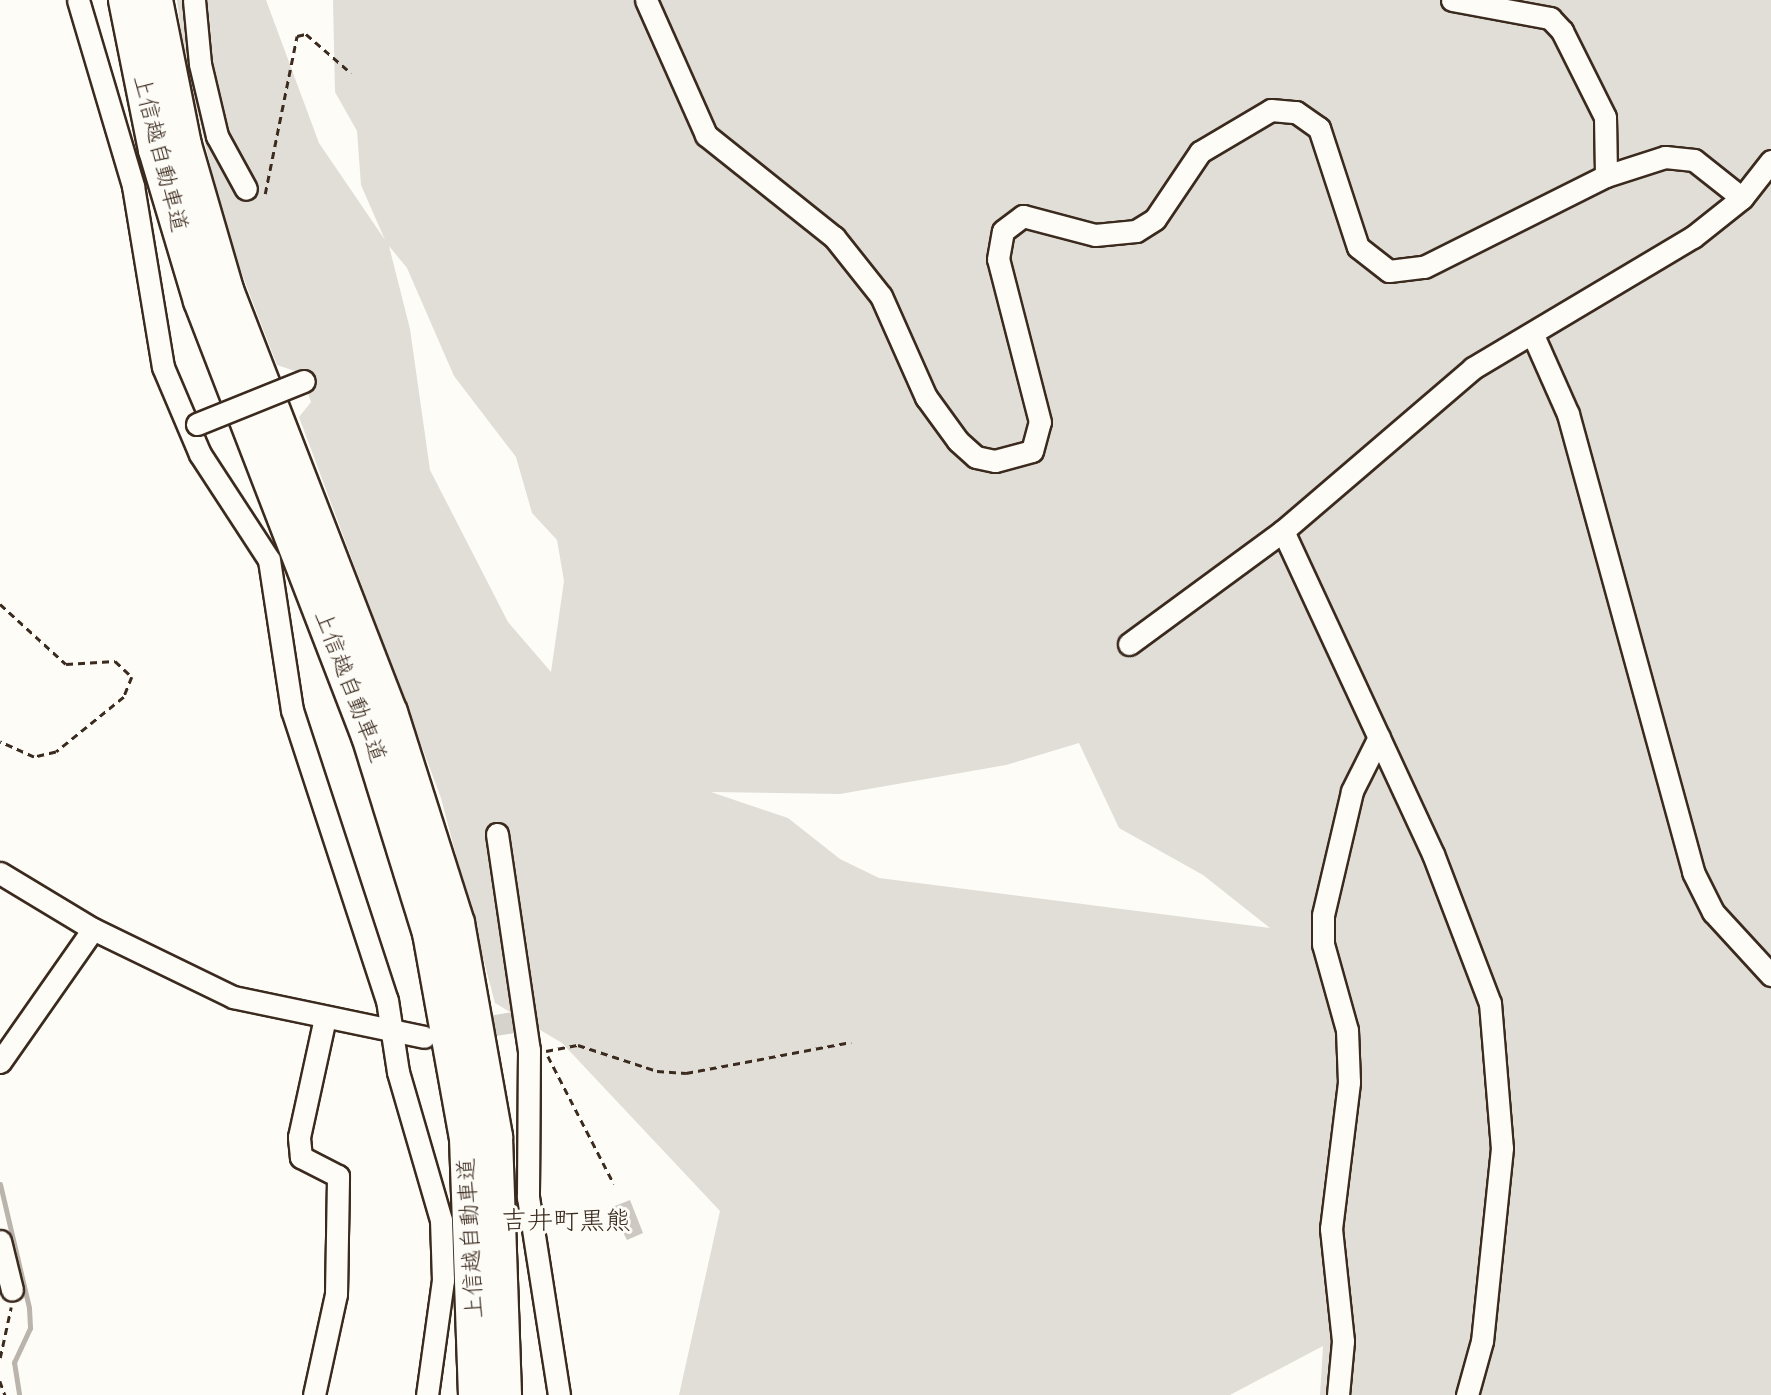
<!DOCTYPE html>
<html>
<head>
<meta charset="utf-8">
<style>
  body { margin:0 }
  #map { position:relative; width:1771px; height:1395px; overflow:hidden; background:#fdfcf7; font-family:Kalam,"Klee One",sans-serif }
  div>[style] { position:absolute }
  .green>* { inset:0; background:#e1ded7 }
  .stream>* { height:5px; margin:-2.5px; padding:0 2.5px; transform-origin:2.5px; border-radius:2.5px; background:#bbb4ad }
  .building>* { inset:0; background:#cdc8c2 }
  .minor-tunnel>* { height:21px; margin-top:-10.5px; transform-origin:0; background:repeating-linear-gradient(90deg,#d6d2cc 0 21px,transparent 0 31px) }
  .path>* { height:2.5px; margin-top:-1.25px; transform-origin:0; background:repeating-linear-gradient(90deg,#3b2a1e 0 7px,transparent 0 12px) }
  .roads { filter:drop-shadow(2px 0 #3b2a1e) drop-shadow(-2px 0 #3b2a1e) drop-shadow(0 2px #3b2a1e) drop-shadow(0 -2px #3b2a1e) }
  .minor>* { height:21px; margin:-10.5px; padding:0 10.5px; transform-origin:10.5px; border-radius:10.5px; background:#fdfcf7 }
  .highway>* { height:32px; margin:-16px; padding:0 16px; transform-origin:16px; border-radius:16px; background:#fdfcf7 }
  .bridges { filter:drop-shadow(2px 0 #3b2a1e) drop-shadow(-2px 0 #3b2a1e) drop-shadow(0 2px #3b2a1e) drop-shadow(0 -2px #3b2a1e) }
  .minor-bridge>* { height:21px; margin:-10.5px; padding:0 10.5px; transform-origin:10.5px; border-radius:10.5px; background:#fdfcf7 }
  span { translate:-50% -50%; white-space:nowrap; text-align:center; line-height:1.15; -webkit-text-stroke:6px #fdfcf7; paint-order:stroke }
  .street-label { font-size:23px; color:#3b2a1e }
  .quarter-label { font-size:26px; color:#3b2a1e }
</style>
</head>
<body>
<div id="map">
  <div class="green">
    <div style="clip-path:polygon(evenodd,177px 0,266px 0,319px 143px,385px 240px,361px 185px,357px 131px,335px 92px,333px 0,1771px 0,1771px 1395px,1320px 1395px,1323px 1346px,1230px 1395px,679px 1395px,720px 1211px,562px 1043px,495px 1003px,441px 798px,299px 417px,311px 402px,301px 373px,277px 365px,228px 238px,184px 57px,177px 0,389px 246px,407px 268px,454px 376px,516px 457px,532px 513px,557px 540px,564px 581px,551px 672px,508px 622px,430px 470px,410px 329px,389px 246px,177px 0,1079px 743px,1119px 828px,1203px 875px,1270px 928px,879px 878px,840px 859px,788px 818px,711px 792px,840px 794px,1006px 765px,1079px 743px)"></div>
  </div>
  <div class="stream">
    <div style="left:0;top:1184px;width:127px;rotate:76.8deg"></div>
    <div style="left:29px;top:1308px;width:20px;rotate:87deg"></div>
    <div style="left:30px;top:1328px;width:38px;rotate:115deg"></div>
    <div style="left:14px;top:1362px;width:33px;rotate:81deg"></div>
  </div>
  <div class="building">
    <div style="clip-path:polygon(630px 1200px,643px 1233px,627px 1240px,610px 1208px)"></div>
  </div>
  <div class="minor-tunnel">
    <div style="left:464px;top:1030px;width:58px;rotate:-9deg"></div>
  </div>
  <div class="path">
    <div style="left:265px;top:194px;width:161px;rotate:-78.6deg"></div>
    <div style="left:297px;top:36px;width:9px;rotate:-13deg"></div>
    <div style="left:306px;top:34px;width:60px;rotate:40.9deg"></div>
    <div style="left:0;top:604px;width:89px;rotate:42.3deg"></div>
    <div style="left:66px;top:664px;width:49px;rotate:-3.5deg"></div>
    <div style="left:115px;top:661px;width:23px;rotate:43deg"></div>
    <div style="left:132px;top:677px;width:22px;rotate:112deg"></div>
    <div style="left:124px;top:697px;width:87px;rotate:141deg"></div>
    <div style="left:56px;top:752px;width:23px;rotate:167deg"></div>
    <div style="left:34px;top:757px;width:37px;rotate:-156deg"></div>
    <div style="left:546px;top:1051px;width:33px;rotate:-11deg"></div>
    <div style="left:578px;top:1045px;width:83px;rotate:18.2deg"></div>
    <div style="left:657px;top:1071px;width:29px;rotate:4deg"></div>
    <div style="left:686px;top:1073px;width:168px;rotate:-10.6deg"></div>
    <div style="left:548px;top:1056px;width:144px;rotate:62.7deg"></div>
    <div style="left:0;top:1358px;width:52px;rotate:-77.8deg"></div>
    <div style="left:0;top:1381px;width:15px;rotate:70deg"></div>
  </div>
  <div class="roads">
    <div class="minor">
      <div style="left:78px;top:0;width:194px;rotate:73.5deg"></div>
      <div style="left:133px;top:186px;width:183px;rotate:80.6deg"></div>
      <div style="left:163px;top:367px;width:95px;rotate:67deg"></div>
      <div style="left:200px;top:454px;width:126px;rotate:56.9deg"></div>
      <div style="left:269px;top:560px;width:152px;rotate:81.3deg"></div>
      <div style="left:292px;top:710px;width:305px;rotate:71.9deg"></div>
      <div style="left:387px;top:1000px;width:73px;rotate:81.3deg"></div>
      <div style="left:398px;top:1072px;width:154px;rotate:73.8deg"></div>
      <div style="left:441px;top:1220px;width:60px;rotate:88.1deg"></div>
      <div style="left:443px;top:1280px;width:116px;rotate:97.9deg"></div>
      <div style="left:194px;top:0;width:64px;rotate:84.6deg"></div>
      <div style="left:200px;top:64px;width:74px;rotate:76.7deg"></div>
      <div style="left:217px;top:136px;width:60px;rotate:61.3deg"></div>
      <div style="left:646px;top:0;width:148px;rotate:66deg"></div>
      <div style="left:706px;top:135px;width:164px;rotate:38.6deg"></div>
      <div style="left:834px;top:237px;width:75px;rotate:51.5deg"></div>
      <div style="left:881px;top:296px;width:111px;rotate:66deg"></div>
      <div style="left:926px;top:397px;width:54px;rotate:54deg"></div>
      <div style="left:958px;top:441px;width:24px;rotate:42deg"></div>
      <div style="left:976px;top:457px;width:19px;rotate:12deg"></div>
      <div style="left:995px;top:461px;width:38px;rotate:-15deg"></div>
      <div style="left:1032px;top:451px;width:30px;rotate:-75deg"></div>
      <div style="left:1040px;top:422px;width:168px;rotate:-104.4deg"></div>
      <div style="left:998px;top:259px;width:28px;rotate:-80deg"></div>
      <div style="left:1003px;top:231px;width:25px;rotate:-37deg"></div>
      <div style="left:1023px;top:216px;width:74px;rotate:14.8deg"></div>
      <div style="left:1095px;top:235px;width:41px;rotate:-5.6deg"></div>
      <div style="left:1136px;top:231px;width:22px;rotate:-32deg"></div>
      <div style="left:1155px;top:219px;width:81px;rotate:-56.1deg"></div>
      <div style="left:1200px;top:152px;width:82px;rotate:-30.6deg"></div>
      <div style="left:1271px;top:110px;width:25px;rotate:5deg"></div>
      <div style="left:1296px;top:112px;width:28px;rotate:35deg"></div>
      <div style="left:1319px;top:128px;width:125px;rotate:71.9deg"></div>
      <div style="left:1358px;top:247px;width:39px;rotate:38deg"></div>
      <div style="left:1389px;top:271px;width:35px;rotate:-7deg"></div>
      <div style="left:1424px;top:267px;width:203px;rotate:-26.6deg"></div>
      <div style="left:1606px;top:176px;width:62px;rotate:-17.9deg"></div>
      <div style="left:1665px;top:157px;width:29px;rotate:6deg"></div>
      <div style="left:1694px;top:160px;width:61px;rotate:38.4deg"></div>
      <div style="left:1452px;top:0;width:100px;rotate:10.4deg"></div>
      <div style="left:1550px;top:18px;width:18px;rotate:47deg"></div>
      <div style="left:1562px;top:31px;width:96px;rotate:63.4deg"></div>
      <div style="left:1605px;top:117px;width:59px;rotate:89deg"></div>
      <div style="left:1533px;top:335px;width:86px;rotate:66.1deg"></div>
      <div style="left:1568px;top:414px;width:475px;rotate:74.7deg"></div>
      <div style="left:1693px;top:872px;width:45px;rotate:63.4deg"></div>
      <div style="left:1713px;top:912px;width:86px;rotate:47.4deg"></div>
      <div style="left:1283px;top:531px;width:356px;rotate:65.1deg"></div>
      <div style="left:1433px;top:854px;width:160px;rotate:69.1deg"></div>
      <div style="left:1490px;top:1003px;width:145px;rotate:85.3deg"></div>
      <div style="left:1502px;top:1148px;width:194px;rotate:95.9deg"></div>
      <div style="left:1482px;top:1341px;width:56px;rotate:105.5deg"></div>
      <div style="left:1129px;top:644px;width:191px;rotate:-36.3deg"></div>
      <div style="left:1283px;top:531px;width:250px;rotate:-40.6deg"></div>
      <div style="left:1473px;top:368px;width:256px;rotate:-30.8deg"></div>
      <div style="left:1693px;top:237px;width:63px;rotate:-38.5deg"></div>
      <div style="left:1742px;top:198px;width:47px;rotate:-51.9deg"></div>
      <div style="left:497px;top:834px;width:218px;rotate:81.6deg"></div>
      <div style="left:529px;top:1050px;width:147px;rotate:90.4deg"></div>
      <div style="left:528px;top:1197px;width:200px;rotate:81.1deg"></div>
      <div style="left:0;top:873px;width:109px;rotate:31.1deg"></div>
      <div style="left:93px;top:929px;width:156px;rotate:25.9deg"></div>
      <div style="left:233px;top:997px;width:195px;rotate:11.8deg"></div>
      <div style="left:0;top:1062px;width:162px;rotate:-55deg"></div>
      <div style="left:0;top:1241px;width:50px;rotate:76.2deg"></div>
      <div style="left:314px;top:1395px;width:103px;rotate:-77.7deg"></div>
      <div style="left:336px;top:1294px;width:118px;rotate:-89deg"></div>
      <div style="left:338px;top:1176px;width:42px;rotate:-152.8deg"></div>
      <div style="left:301px;top:1157px;width:20px;rotate:-96deg"></div>
      <div style="left:299px;top:1137px;width:122px;rotate:-77.7deg"></div>
      <div style="left:1338px;top:1395px;width:54px;rotate:-84.7deg"></div>
      <div style="left:1343px;top:1341px;width:113px;rotate:-96.1deg"></div>
      <div style="left:1331px;top:1229px;width:148px;rotate:-83deg"></div>
      <div style="left:1349px;top:1082px;width:52px;rotate:-92.2deg"></div>
      <div style="left:1347px;top:1030px;width:89px;rotate:-105.6deg"></div>
      <div style="left:1323px;top:944px;width:29px;rotate:-90deg"></div>
      <div style="left:1323px;top:915px;width:127px;rotate:-76.8deg"></div>
      <div style="left:1352px;top:791px;width:60px;rotate:-63.4deg"></div>
    </div>
    <div class="highway">
      <div style="left:125px;top:0;width:153px;rotate:78.7deg"></div>
      <div style="left:155px;top:150px;width:158px;rotate:73.4deg"></div>
      <div style="left:200px;top:301px;width:466px;rotate:68.9deg"></div>
      <div style="left:368px;top:736px;width:206px;rotate:72.8deg"></div>
      <div style="left:429px;top:933px;width:208px;rotate:79.8deg"></div>
      <div style="left:466px;top:1138px;width:257px;rotate:88deg"></div>
      <div style="left:156px;top:0;width:148px;rotate:78.7deg"></div>
      <div style="left:185px;top:145px;width:151px;rotate:73.8deg"></div>
      <div style="left:227px;top:290px;width:453px;rotate:68.8deg"></div>
      <div style="left:391px;top:712px;width:221px;rotate:72.4deg"></div>
      <div style="left:458px;top:923px;width:217px;rotate:79.9deg"></div>
      <div style="left:496px;top:1137px;width:258px;rotate:88deg"></div>
    </div>
  </div>
  <div class="bridges">
    <div class="minor-bridge">
      <div style="left:197px;top:424px;width:115px;rotate:-21.9deg"></div>
    </div>
  </div>
  <div class="street-label">
    <span style="left:159px;top:154px;rotate:76deg">上信越自動車道</span>
    <span style="left:349px;top:687px;rotate:69deg">上信越自動車道</span>
    <span style="left:472px;top:1238px;rotate:-93deg">上信越自動車道</span>
  </div>
  <div class="quarter-label">
    <span style="left:566px;top:1223px">吉井町黒熊</span>
  </div>
</div>
</body>
</html>
